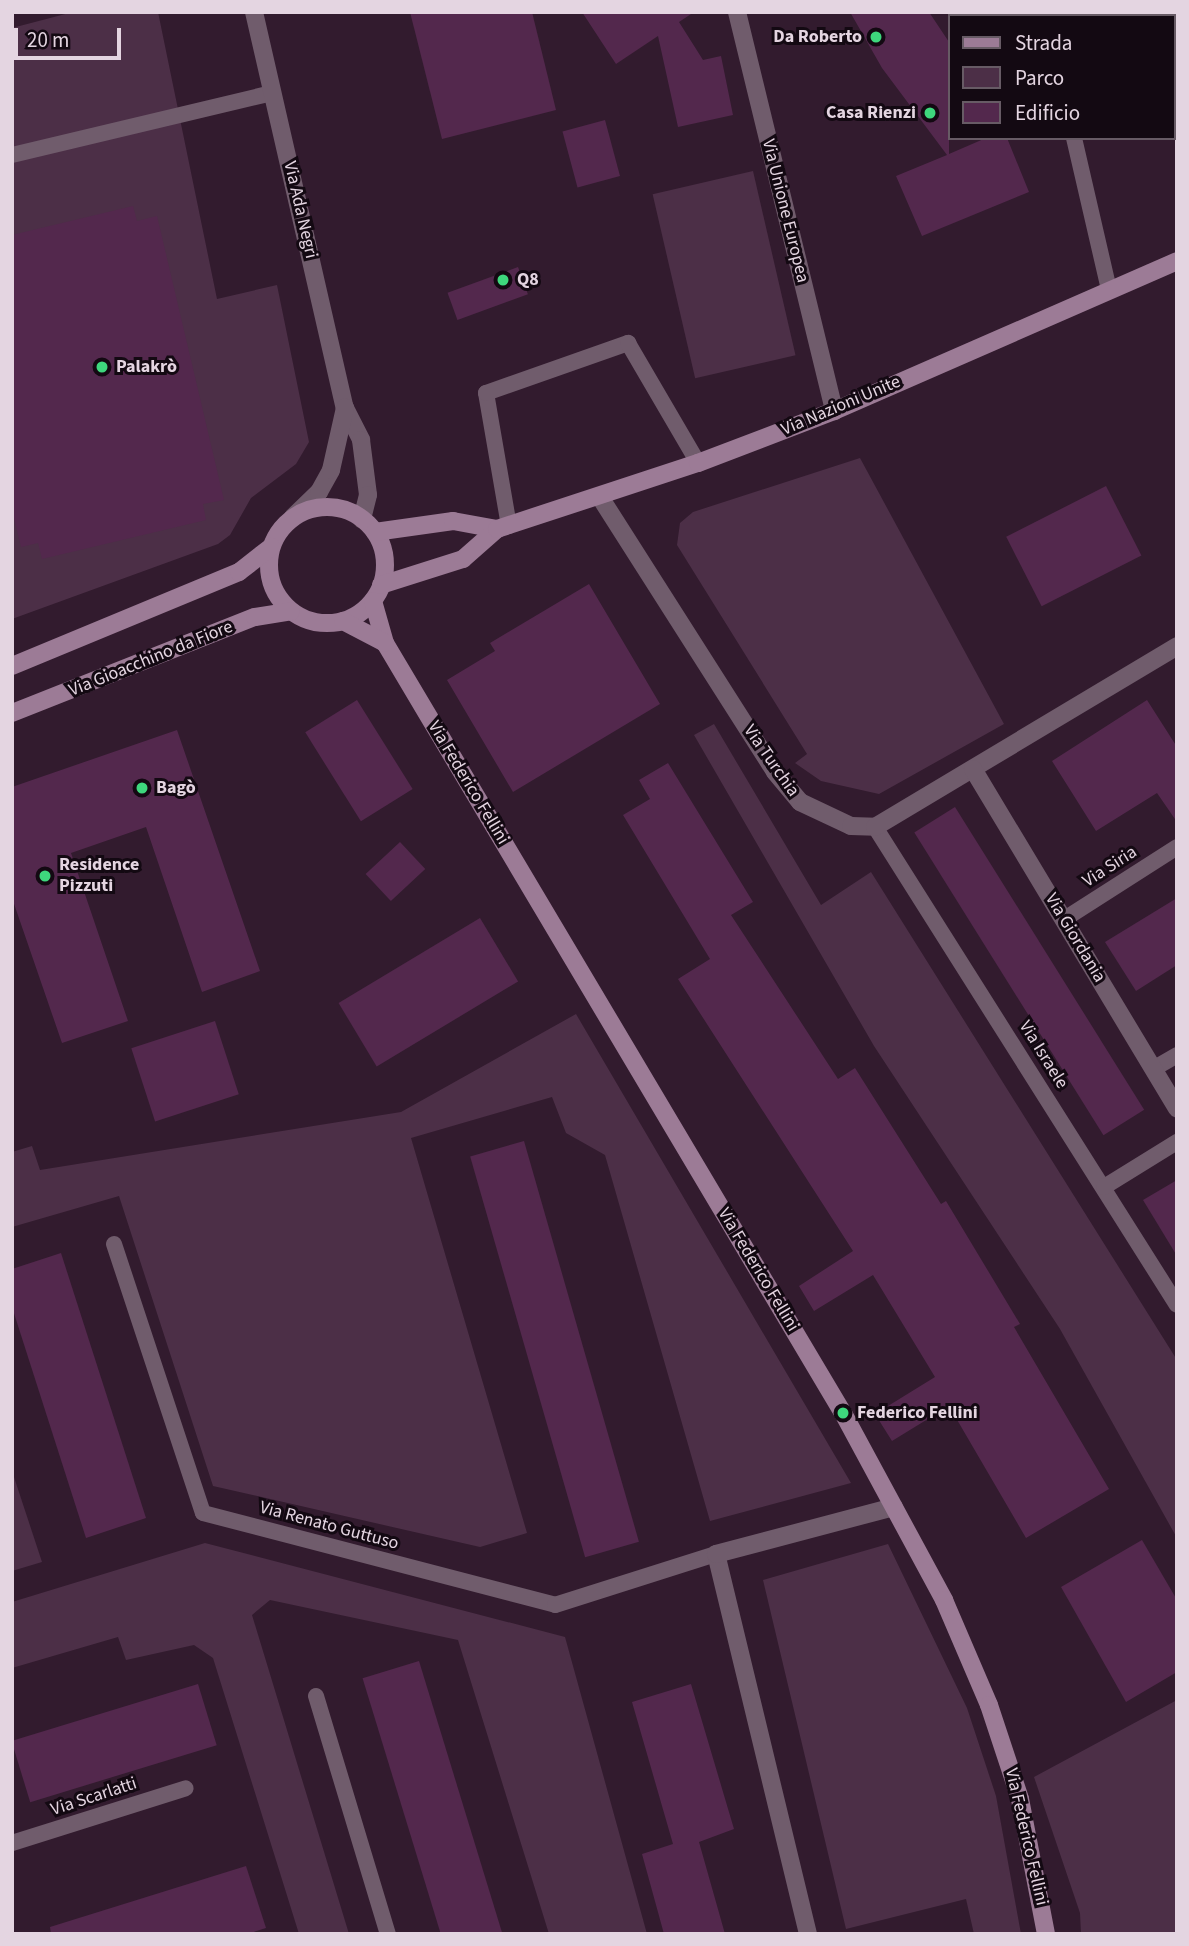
<!DOCTYPE html>
<html>
<head>
<meta charset="utf-8">
<style>
  body { margin:0 }
  #map { position:relative; width:1189px; height:1946px; overflow:hidden; background:#321b2e; font-family:"Source Sans 3",sans-serif }
  div>[style] { position:absolute }
  .green>* { inset:0; background:#4c2f47; transform-origin:0 0 }
  .building>* { inset:0; background:#53284d; transform-origin:0 0 }
  .lane>* { height:16px; margin:-8px; padding:0 8px; transform-origin:8px; border-radius:8px; background:#705c6c }
  .street>* { height:18px; margin:-9px; padding:0 9px; transform-origin:9px; border-radius:9px; background:#705c6c }
  .secondary>* { height:18px; margin:-9px; padding:0 9px; transform-origin:9px; border-radius:9px; background:#9c7b96 }
  .secondary>.ring { margin:-9px; padding:0; box-sizing:content-box; background:none; border:18px solid #9c7b96; border-radius:50% }
  .dots>* { width:19px; height:19px; translate:-50% -50%; box-sizing:border-box; border:4px solid #130912; border-radius:50% }
  span { translate:-50% -50%; white-space:nowrap; text-align:center; line-height:1.15; -webkit-text-stroke:6px #130912; paint-order:stroke }
  .poi-label { font-size:18px; color:#e4d5e1; font-weight:700 }
  .right { translate:-100% -50%; text-align:right }
  .left { translate:0 -50%; text-align:left }
  .street-label { font-size:18px; color:#e4d5e1 }
  .frame { position:absolute; inset:0; border:14px solid #e4d5e1; pointer-events:none }
  .legend { position:absolute; left:948px; top:14px; width:228px; height:126px; box-sizing:border-box; background:#130912; border:2px solid #675b65; margin:0; padding:9px 12px; list-style:none; font-size:21px; color:#e4d5e1 }
  .legend li { display:flex; align-items:center; gap:14px; height:35px }
  .legend b { width:35px; border:2px solid #675b65 }
  .scale { position:absolute; left:14px; top:28px; width:107px; height:32px; box-sizing:border-box; border:4px solid #e4d5e1; border-top:0; padding-left:9px; font-size:21px; line-height:24px; white-space:nowrap; color:#e4d5e1; -webkit-text-stroke:5px #130912; paint-order:stroke }
</style>
</head>
<body>
<div id="map">
  <div class="green">
    <div style="clip-path:polygon(73px 12px,158px 12px,217px 299px,277px 285px,309px 442px,296px 464px,251px 498px,230px 535px,218px 544px,12px 619px,12px 28px)"></div>
    <div style="left:753px;top:171px;width:189px;height:103px;rotate:77deg"></div>
    <div style="clip-path:polygon(860px 458px,1004px 724px,879px 794px,821px 781px,795px 763px,807px 754px,677px 545px,680px 523px,693px 512px)"></div>
    <div style="clip-path:polygon(714px 724px,821px 905px,871px 872px,1177px 1360px,1177px 1538px,1060px 1329px,874px 1046px,694px 735px)"></div>
    <div style="clip-path:polygon(576px 1014px,851px 1483px,710px 1521px,605px 1155px,566px 1133px,552px 1097px,411px 1138px,527px 1533px,480px 1547px,213px 1486px,119px 1196px,12px 1227px,12px 1152px,32px 1146px,40px 1170px,401px 1112px)"></div>
    <div style="clip-path:polygon(12px 1471px,42px 1562px,12px 1571px)"></div>
    <div style="clip-path:polygon(205px 1543px,565px 1637px,647px 1934px,549px 1934px,458px 1640px,270px 1600px,252px 1615px,349px 1934px,299px 1934px,213px 1658px,194px 1645px,126px 1660px,118px 1637px,12px 1668px,12px 1602px)"></div>
    <div style="clip-path:polygon(888px 1544px,967px 1708px,996px 1796px,1021px 1934px,974px 1934px,966px 1899px,846px 1929px,763px 1580px)"></div>
    <div style="clip-path:polygon(1177px 1700px,1177px 1934px,1081px 1934px,1080px 1913px,1034px 1777px)"></div>
  </div>
  <div class="building">
    <div style="clip-path:polygon(410px 12px,532px 12px,556px 110px,442px 139px)"></div>
    <div style="clip-path:polygon(582px 12px,694px 12px,679px 22px,703px 60px,721px 56px,733px 115px,678px 127px,658px 36px,616px 64px)"></div>
    <div style="clip-path:polygon(850px 12px,929px 12px,949px 42px,949px 154px,986px 138px,1007px 138px,1029px 192px,922px 236px,896px 176px,947px 155px,882px 68px)"></div>
    <div style="left:605px;top:120px;width:58px;height:44px;rotate:75deg"></div>
    <div style="clip-path:polygon(133px 206px,137px 221px,157px 216px,224px 500px,203px 504px,206px 520px,42px 559px,38px 543px,21px 547px,12px 510px,12px 235px)"></div>
    <div style="left:518px;top:267px;width:29px;height:75px;rotate:70deg"></div>
    <div style="left:1106px;top:486px;width:78px;height:112px;rotate:63deg"></div>
    <div style="clip-path:polygon(589px 584px,660px 704px,513px 792px,447px 680px,495px 651px,490px 643px)"></div>
    <div style="left:357px;top:700px;width:105px;height:61px;rotate:58deg"></div>
    <div style="clip-path:polygon(1147px 700px,1177px 747px,1177px 822px,1157px 793px,1096px 831px,1052px 761px)"></div>
    <div style="clip-path:polygon(177px 730px,260px 971px,202px 992px,146px 827px,71px 853px,128px 1021px,62px 1043px,12px 898px,12px 787px)"></div>
    <div style="clip-path:polygon(668px 763px,753px 902px,731px 915px,838px 1079px,855px 1068px,941px 1204px,946px 1201px,1020px 1324px,1014px 1327px,1109px 1489px,1026px 1538px,949px 1406px,892px 1441px,875px 1414px,935px 1377px,873px 1275px,814px 1311px,799px 1286px,853px 1251px,678px 979px,710px 959px,623px 815px,650px 799px,639px 780px)"></div>
    <div style="left:955px;top:807px;width:357px;height:48px;rotate:58deg"></div>
    <div style="left:400px;top:842px;width:37px;height:47px;rotate:47deg"></div>
    <div style="clip-path:polygon(1177px 898px,1177px 965px,1136px 991px,1105px 942px)"></div>
    <div style="left:480px;top:918px;width:74px;height:165px;rotate:59deg"></div>
    <div style="left:215px;top:1021px;width:77px;height:88px;rotate:72deg"></div>
    <div style="left:524px;top:1141px;width:417px;height:56px;rotate:74deg"></div>
    <div style="clip-path:polygon(1177px 1180px,1177px 1256px,1143px 1200px)"></div>
    <div style="clip-path:polygon(61px 1253px,146px 1518px,86px 1538px,12px 1307px,12px 1269px)"></div>
    <div style="clip-path:polygon(1142px 1540px,1177px 1600px,1177px 1672px,1126px 1702px,1061px 1587px)"></div>
    <div style="left:419px;top:1661px;width:285px;height:59px;rotate:73deg"></div>
    <div style="left:198px;top:1684px;width:64px;height:195px;rotate:73deg"></div>
    <div style="clip-path:polygon(691px 1684px,734px 1829px,699px 1842px,725px 1934px,664px 1934px,642px 1854px,673px 1844px,632px 1702px)"></div>
    <div style="clip-path:polygon(246px 1866px,266px 1928px,247px 1934px,51px 1934px,50px 1927px)"></div>
  </div>
  <div class="lane">
    <div style="left:1074px;top:138px;width:156px;rotate:77deg"></div>
    <div style="left:12px;top:155px;width:268px;rotate:-13.4deg"></div>
    <div style="left:509px;top:526px;width:135px;rotate:-99.8deg"></div>
    <div style="left:486px;top:393px;width:151px;rotate:-19.4deg"></div>
    <div style="left:628px;top:343px;width:139px;rotate:59.7deg"></div>
    <div style="left:875px;top:827px;width:565px;rotate:57.72deg"></div>
    <div style="left:1063px;top:920px;width:135px;rotate:-32.6deg"></div>
    <div style="left:1153px;top:1069px;width:28px;rotate:-30deg"></div>
    <div style="left:1104px;top:1187px;width:86px;rotate:-31.7deg"></div>
    <div style="left:114px;top:1244px;width:283px;rotate:71.7deg"></div>
    <div style="left:203px;top:1513px;width:364px;rotate:14.6deg"></div>
    <div style="left:555px;top:1605px;width:169px;rotate:-17.6deg"></div>
    <div style="left:316px;top:1696px;width:249px;rotate:73.2deg"></div>
    <div style="left:12px;top:1843px;width:182px;rotate:-17.5deg"></div>
  </div>
  <div class="street">
    <div style="left:254px;top:12px;width:406px;rotate:77.1deg"></div>
    <div style="left:345px;top:408px;width:36px;rotate:63deg"></div>
    <div style="left:361px;top:440px;width:55px;rotate:82.7deg"></div>
    <div style="left:368px;top:495px;width:25px;rotate:104deg"></div>
    <div style="left:737px;top:12px;width:411px;rotate:76.3deg"></div>
    <div style="left:600px;top:497px;width:326px;rotate:57.5deg"></div>
    <div style="left:775px;top:772px;width:39px;rotate:50deg"></div>
    <div style="left:800px;top:802px;width:56px;rotate:25.2deg"></div>
    <div style="left:851px;top:826px;width:24px;rotate:2deg"></div>
    <div style="left:875px;top:827px;width:352px;rotate:-30.9deg"></div>
    <div style="left:293px;top:517px;width:36px;rotate:-44deg"></div>
    <div style="left:319px;top:492px;width:25px;rotate:-61deg"></div>
    <div style="left:331px;top:470px;width:64px;rotate:-77.3deg"></div>
    <div style="left:973px;top:769px;width:396px;rotate:59deg"></div>
    <div style="left:808px;top:1934px;width:391px;rotate:-103.6deg"></div>
    <div style="left:716px;top:1554px;width:184px;rotate:-14.8deg"></div>
  </div>
  <div class="secondary">
    <div class="ring" style="left:269px;top:507px;width:98px;height:98px"></div>
    <div style="left:375px;top:532px;width:79px;rotate:-8deg"></div>
    <div style="left:453px;top:521px;width:45px;rotate:10.3deg"></div>
    <div style="left:381px;top:585px;width:86px;rotate:-17.6deg"></div>
    <div style="left:463px;top:559px;width:45px;rotate:-41.4deg"></div>
    <div style="left:497px;top:529px;width:212px;rotate:-18.2deg"></div>
    <div style="left:698px;top:463px;width:146px;rotate:-20.9deg"></div>
    <div style="left:834px;top:411px;width:374px;rotate:-23.6deg"></div>
    <div style="left:373px;top:601px;width:44px;rotate:74.1deg"></div>
    <div style="left:385px;top:643px;width:896px;rotate:59.26deg"></div>
    <div style="left:843px;top:1413px;width:213px;rotate:61.6deg"></div>
    <div style="left:944px;top:1600px;width:114px;rotate:66.8deg"></div>
    <div style="left:989px;top:1705px;width:99px;rotate:71.7deg"></div>
    <div style="left:1020px;top:1799px;width:137px;rotate:79.1deg"></div>
    <div style="left:343px;top:621px;width:47px;rotate:27.6deg"></div>
    <div style="left:12px;top:666px;width:246px;rotate:-22.5deg"></div>
    <div style="left:239px;top:572px;width:41px;rotate:-38deg"></div>
    <div style="left:12px;top:713px;width:261px;rotate:-21.6deg"></div>
    <div style="left:255px;top:617px;width:36px;rotate:-9deg"></div>
  </div>
  <div class="dots">
    <div style="left:876px;top:37px;background:#3ed77d"></div>
    <div style="left:930px;top:113px;background:#3ed77d"></div>
    <div style="left:503px;top:280px;background:#3ed77d"></div>
    <div style="left:102px;top:367px;background:#3ed77d"></div>
    <div style="left:142px;top:788px;background:#3ed77d"></div>
    <div style="left:45px;top:876px;background:#3ed77d"></div>
    <div style="left:843px;top:1413px;background:#3ed77d"></div>
  </div>
  <div class="poi-label">
    <span class="right" style="left:862px;top:37px">Da Roberto</span>
    <span class="right" style="left:916px;top:113px">Casa Rienzi</span>
    <span class="left" style="left:517px;top:280px">Q8</span>
    <span class="left" style="left:116px;top:367px">Palakrò</span>
    <span class="left" style="left:156px;top:788px">Bagò</span>
    <span class="left" style="left:59px;top:876px">Residence<br>Pizzuti</span>
    <span class="left" style="left:857px;top:1413px">Federico Fellini</span>
  </div>
  <div class="street-label">
    <span style="left:300px;top:210px;rotate:77deg">Via Ada Negri</span>
    <span style="left:785px;top:211px;rotate:76deg">Via Unione Europea</span>
    <span style="left:841px;top:406px;rotate:-23deg">Via Nazioni Unite</span>
    <span style="left:151px;top:659px;rotate:-22deg">Via Gioacchino da Fiore</span>
    <span style="left:771px;top:761px;rotate:55deg">Via Turchia</span>
    <span style="left:468px;top:783px;rotate:59deg">Via Federico Fellini</span>
    <span style="left:1110px;top:867px;rotate:-33deg">Via Siria</span>
    <span style="left:1075px;top:938px;rotate:59deg">Via Giordania</span>
    <span style="left:1043px;top:1055px;rotate:58deg">Via Israele</span>
    <span style="left:758px;top:1270px;rotate:59deg">Via Federico Fellini</span>
    <span style="left:329px;top:1526px;rotate:15deg">Via Renato Guttuso</span>
    <span style="left:94px;top:1797px;rotate:-18deg">Via Scarlatti</span>
    <span style="left:1026px;top:1837px;rotate:77deg">Via Federico Fellini</span>
  </div>
  <div class="frame"></div>
  <ul class="legend">
  <li><b style="height:9px;background:#9c7b96"></b>Strada</li>
  <li><b style="height:19px;background:#4c2f47"></b>Parco</li>
  <li><b style="height:19px;background:#53284d"></b>Edificio</li>
  </ul>
  <div class="scale">20 m</div>
</div>
</body>
</html>
